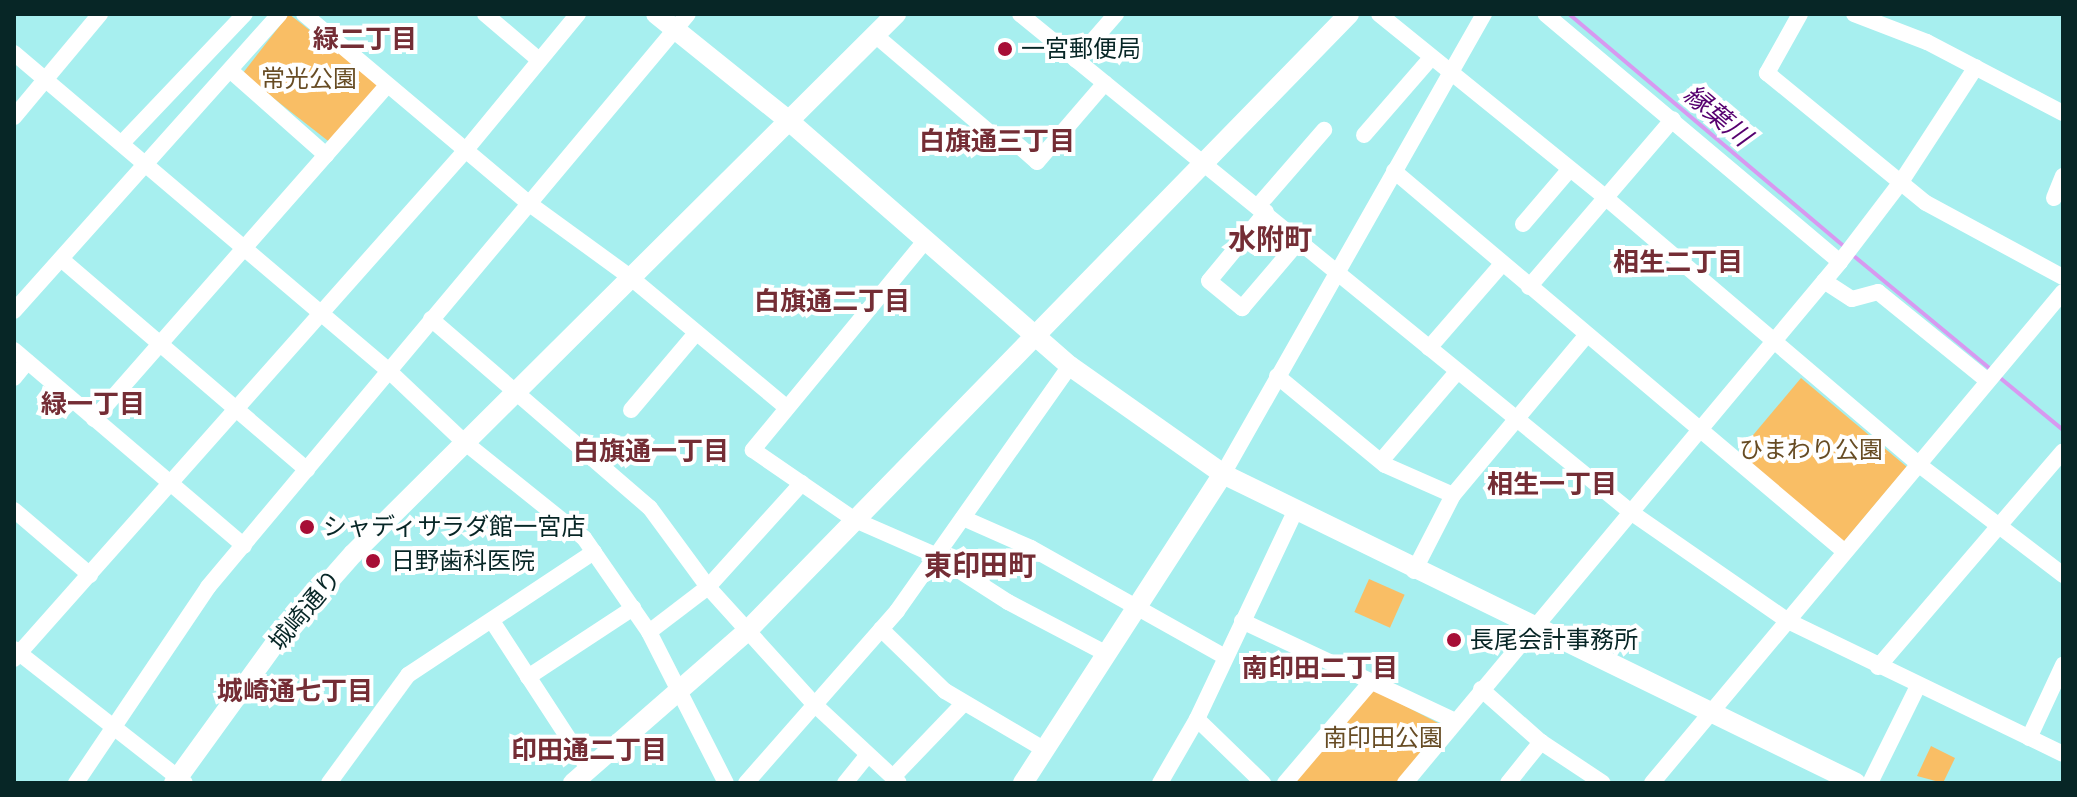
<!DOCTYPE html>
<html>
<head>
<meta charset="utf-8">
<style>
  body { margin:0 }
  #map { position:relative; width:2077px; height:797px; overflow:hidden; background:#a7efef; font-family:Arial,"Noto Sans JP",sans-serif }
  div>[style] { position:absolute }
  .green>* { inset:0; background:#f9be65; transform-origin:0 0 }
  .stream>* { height:4px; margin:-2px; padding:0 2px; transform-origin:2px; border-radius:2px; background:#d799f0 }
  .minor>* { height:16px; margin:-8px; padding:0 8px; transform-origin:8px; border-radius:8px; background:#fff }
  .tertiary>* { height:20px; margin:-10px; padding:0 10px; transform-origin:10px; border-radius:10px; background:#fff }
  .dots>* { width:22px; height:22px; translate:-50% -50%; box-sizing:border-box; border:4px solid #fff; border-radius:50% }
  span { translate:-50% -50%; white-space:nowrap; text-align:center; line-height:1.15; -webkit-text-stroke:8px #fff; paint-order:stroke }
  .poi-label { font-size:24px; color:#072626 }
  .left { translate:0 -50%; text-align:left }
  .park-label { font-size:24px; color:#674c24 }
  .street-label { font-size:24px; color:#072626 }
  .neighbourhood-label { font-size:26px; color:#742d35; font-weight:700 }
  .water-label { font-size:26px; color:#56006f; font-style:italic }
  .quarter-label { font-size:28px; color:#742d35; font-weight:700 }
  .frame { position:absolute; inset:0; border:16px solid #072626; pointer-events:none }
</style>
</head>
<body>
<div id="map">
  <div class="green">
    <div style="left:289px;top:14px;width:116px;height:76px;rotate:38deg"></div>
    <div style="left:1801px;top:378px;width:138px;height:98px;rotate:40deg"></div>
    <div style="left:1369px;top:579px;width:39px;height:36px;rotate:24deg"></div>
    <div style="clip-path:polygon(1374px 690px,1442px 725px,1396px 783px,1294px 783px)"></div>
    <div style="clip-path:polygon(1931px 746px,1955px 758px,1943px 783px,1917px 776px)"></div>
  </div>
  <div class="stream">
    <div style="left:1569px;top:14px;width:358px;rotate:40.2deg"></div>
    <div style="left:1855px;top:257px;width:173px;rotate:39.6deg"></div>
    <div style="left:1999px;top:377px;width:83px;rotate:39.6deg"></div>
  </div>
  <div class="minor">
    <div style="left:304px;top:14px;width:297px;rotate:40.1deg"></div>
    <div style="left:531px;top:205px;width:122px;rotate:36deg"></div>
    <div style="left:630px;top:277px;width:204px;rotate:39.8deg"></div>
    <div style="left:485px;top:14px;width:71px;rotate:40.4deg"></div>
    <div style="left:1020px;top:14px;width:790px;rotate:39.19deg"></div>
    <div style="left:1632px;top:513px;width:190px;rotate:34.7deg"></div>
    <div style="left:1788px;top:621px;width:305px;rotate:25.8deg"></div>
    <div style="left:1379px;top:14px;width:292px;rotate:39deg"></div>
    <div style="left:1606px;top:198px;width:410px;rotate:40.4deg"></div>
    <div style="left:1918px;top:464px;width:183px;rotate:37.4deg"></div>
    <div style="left:1800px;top:14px;width:68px;rotate:119.2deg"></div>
    <div style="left:1767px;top:73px;width:205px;rotate:39.3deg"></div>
    <div style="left:1926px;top:203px;width:156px;rotate:28.4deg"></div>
    <div style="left:1854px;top:14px;width:78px;rotate:21deg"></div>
    <div style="left:1927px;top:42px;width:153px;rotate:27.6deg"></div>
    <div style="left:875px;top:35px;width:168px;rotate:40.4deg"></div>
    <div style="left:1003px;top:144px;width:10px;rotate:-24deg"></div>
    <div style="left:1012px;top:140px;width:33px;rotate:41deg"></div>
    <div style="left:1037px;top:162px;width:104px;rotate:-49.3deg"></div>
    <div style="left:14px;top:53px;width:492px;rotate:40.3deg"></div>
    <div style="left:389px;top:371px;width:102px;rotate:43.4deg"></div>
    <div style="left:463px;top:441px;width:155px;rotate:38.7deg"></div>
    <div style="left:584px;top:538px;width:114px;rotate:55.3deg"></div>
    <div style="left:649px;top:632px;width:169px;rotate:63deg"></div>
    <div style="left:1076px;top:60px;width:61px;rotate:-49deg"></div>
    <div style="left:231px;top:71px;width:127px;rotate:41.5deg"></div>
    <div style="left:14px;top:117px;width:134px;rotate:-50.1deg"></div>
    <div style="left:1364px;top:135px;width:102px;rotate:-49deg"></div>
    <div style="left:122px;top:143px;width:178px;rotate:-46.4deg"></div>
    <div style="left:1394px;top:171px;width:590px;rotate:40.19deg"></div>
    <div style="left:2054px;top:198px;width:24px;rotate:-68deg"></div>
    <div style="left:1258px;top:206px;width:101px;rotate:-49deg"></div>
    <div style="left:1266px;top:212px;width:89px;rotate:129.6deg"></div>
    <div style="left:1209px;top:281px;width:43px;rotate:39.3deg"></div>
    <div style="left:1242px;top:308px;width:88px;rotate:-49.6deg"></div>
    <div style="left:1523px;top:224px;width:72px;rotate:-49.5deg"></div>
    <div style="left:925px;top:241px;width:271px;rotate:129.5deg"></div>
    <div style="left:753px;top:450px;width:124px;rotate:34.5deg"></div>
    <div style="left:855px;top:520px;width:87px;rotate:23.6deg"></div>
    <div style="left:935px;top:555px;width:87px;rotate:32.8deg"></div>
    <div style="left:1008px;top:602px;width:110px;rotate:27.7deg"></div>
    <div style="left:61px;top:259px;width:324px;rotate:40.6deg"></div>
    <div style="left:1840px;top:262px;width:101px;rotate:-52.7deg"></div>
    <div style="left:1901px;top:182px;width:137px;rotate:-56.9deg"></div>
    <div style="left:1824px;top:281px;width:33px;rotate:33deg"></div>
    <div style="left:1852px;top:299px;width:27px;rotate:-15deg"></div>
    <div style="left:1878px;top:292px;width:141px;rotate:39deg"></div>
    <div style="left:1529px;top:287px;width:221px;rotate:-49.4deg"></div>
    <div style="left:14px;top:311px;width:399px;rotate:-48.2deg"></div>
    <div style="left:431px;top:319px;width:289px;rotate:40.8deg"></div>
    <div style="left:650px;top:508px;width:98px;rotate:53.7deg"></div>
    <div style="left:708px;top:587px;width:156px;rotate:47.8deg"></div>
    <div style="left:813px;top:703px;width:117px;rotate:42.9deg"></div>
    <div style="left:1429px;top:348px;width:111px;rotate:-49deg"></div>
    <div style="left:14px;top:350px;width:302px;rotate:40.4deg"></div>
    <div style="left:1277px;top:376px;width:140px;rotate:39.5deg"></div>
    <div style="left:1385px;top:465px;width:74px;rotate:23.8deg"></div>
    <div style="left:14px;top:378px;width:21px;rotate:-51deg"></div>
    <div style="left:631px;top:410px;width:101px;rotate:-49.8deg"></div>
    <div style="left:94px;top:419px;width:444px;rotate:-48.7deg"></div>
    <div style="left:1381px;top:461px;width:117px;rotate:-49.5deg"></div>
    <div style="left:1223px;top:474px;width:529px;rotate:-60.43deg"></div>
    <div style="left:14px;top:510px;width:100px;rotate:40.5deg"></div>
    <div style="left:963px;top:518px;width:74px;rotate:23.8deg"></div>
    <div style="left:1031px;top:548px;width:223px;rotate:29.3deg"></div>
    <div style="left:1414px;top:571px;width:85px;rotate:-62.8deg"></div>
    <div style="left:1453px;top:495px;width:209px;rotate:-50.1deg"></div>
    <div style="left:492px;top:621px;width:178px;rotate:56.9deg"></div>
    <div style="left:1242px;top:621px;width:235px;rotate:25.1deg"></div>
    <div style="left:881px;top:629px;width:89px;rotate:44.1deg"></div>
    <div style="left:945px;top:691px;width:116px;rotate:30.5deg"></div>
    <div style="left:649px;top:632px;width:74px;rotate:-37.3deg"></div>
    <div style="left:708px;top:587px;width:140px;rotate:-47.9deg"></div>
    <div style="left:14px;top:649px;width:217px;rotate:38.1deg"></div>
    <div style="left:14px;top:659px;width:679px;rotate:-48.4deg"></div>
    <div style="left:465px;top:151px;width:178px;rotate:-50.5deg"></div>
    <div style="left:1878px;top:667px;width:284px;rotate:-49.4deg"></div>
    <div style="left:528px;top:677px;width:126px;rotate:-33.3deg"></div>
    <div style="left:1481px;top:689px;width:80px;rotate:41.5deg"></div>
    <div style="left:1541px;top:742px;width:74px;rotate:33.5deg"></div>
    <div style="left:1197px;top:719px;width:92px;rotate:44.1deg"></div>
    <div style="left:2029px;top:738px;width:81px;rotate:-65deg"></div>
    <div style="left:893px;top:777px;width:101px;rotate:-46.2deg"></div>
    <div style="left:76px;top:783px;width:236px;rotate:-56deg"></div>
    <div style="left:208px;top:587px;width:747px;rotate:-50.05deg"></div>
    <div style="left:329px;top:783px;width:134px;rotate:-53.8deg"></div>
    <div style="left:408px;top:675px;width:223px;rotate:-33.5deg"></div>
    <div style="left:746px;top:783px;width:229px;rotate:-48.7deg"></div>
    <div style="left:897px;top:611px;width:300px;rotate:-54.8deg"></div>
    <div style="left:845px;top:783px;width:35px;rotate:-51deg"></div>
    <div style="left:1160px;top:783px;width:74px;rotate:-60deg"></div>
    <div style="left:1197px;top:719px;width:231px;rotate:-64.7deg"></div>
    <div style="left:1285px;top:783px;width:133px;rotate:-49.6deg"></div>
    <div style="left:1405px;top:783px;width:679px;rotate:-50.14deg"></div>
    <div style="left:1840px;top:262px;width:385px;rotate:-139.9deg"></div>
    <div style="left:1508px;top:783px;width:53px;rotate:-51.2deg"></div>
    <div style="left:1652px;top:783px;width:640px;rotate:-50.07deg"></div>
    <div style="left:1870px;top:783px;width:108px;rotate:-63.7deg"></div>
  </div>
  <div class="tertiary">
    <div style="left:656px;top:14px;width:171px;rotate:38.8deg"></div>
    <div style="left:789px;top:121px;width:373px;rotate:41.1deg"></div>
    <div style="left:1070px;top:366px;width:187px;rotate:35.2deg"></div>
    <div style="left:1223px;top:474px;width:704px;rotate:26.02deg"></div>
    <div style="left:174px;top:783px;width:179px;rotate:-54.1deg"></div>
    <div style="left:279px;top:638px;width:112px;rotate:-48.6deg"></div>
    <div style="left:353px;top:554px;width:766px;rotate:-44.84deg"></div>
    <div style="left:573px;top:783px;width:231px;rotate:-41.1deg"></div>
    <div style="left:747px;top:631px;width:862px;rotate:-45.7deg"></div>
    <div style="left:1023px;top:783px;width:368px;rotate:-57.1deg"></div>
  </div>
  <div class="dots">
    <div style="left:1005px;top:49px;background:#a70e36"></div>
    <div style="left:307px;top:527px;background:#a70e36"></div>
    <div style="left:373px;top:561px;background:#a70e36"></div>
    <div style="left:1454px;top:640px;background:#a70e36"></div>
  </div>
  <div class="poi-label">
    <span class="left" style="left:1021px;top:49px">一宮郵便局</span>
    <span class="left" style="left:323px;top:527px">シャディサラダ館一宮店</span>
    <span class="left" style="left:391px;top:561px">日野歯科医院</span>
    <span class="left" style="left:1470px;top:640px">長尾会計事務所</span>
  </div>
  <div class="park-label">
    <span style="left:309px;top:79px">常光公園</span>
    <span style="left:1811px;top:450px">ひまわり公園</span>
    <span style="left:1383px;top:738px">南印田公園</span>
  </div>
  <div class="street-label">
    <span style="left:305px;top:610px;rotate:-50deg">城崎通り</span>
  </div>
  <div class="neighbourhood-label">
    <span style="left:365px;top:40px">緑二丁目</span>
    <span style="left:997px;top:142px">白旗通三丁目</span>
    <span style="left:1678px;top:263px">相生二丁目</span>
    <span style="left:832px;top:302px">白旗通二丁目</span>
    <span style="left:93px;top:405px">緑一丁目</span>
    <span style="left:651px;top:452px">白旗通一丁目</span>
    <span style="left:1552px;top:485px">相生一丁目</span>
    <span style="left:1320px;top:669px">南印田二丁目</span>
    <span style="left:295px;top:692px">城崎通七丁目</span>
    <span style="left:589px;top:751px">印田通二丁目</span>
  </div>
  <div class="water-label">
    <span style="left:1717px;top:116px;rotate:40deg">縁葉川</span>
  </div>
  <div class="quarter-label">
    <span style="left:1270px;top:240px">水附町</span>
    <span style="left:980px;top:566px">東印田町</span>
  </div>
  <div class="frame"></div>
</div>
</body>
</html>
